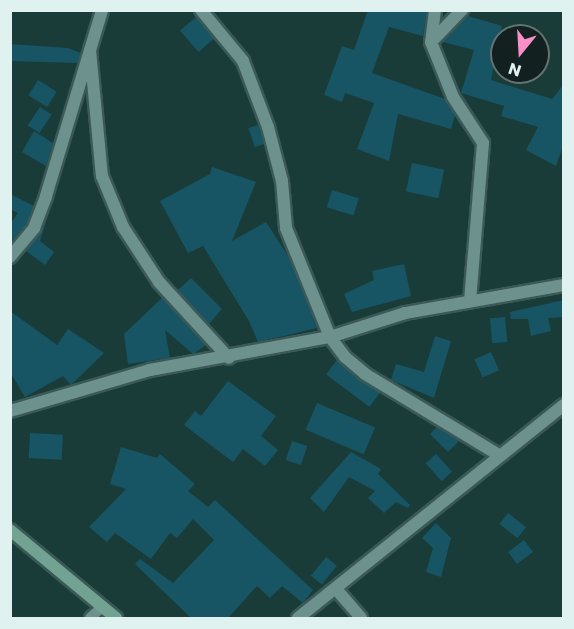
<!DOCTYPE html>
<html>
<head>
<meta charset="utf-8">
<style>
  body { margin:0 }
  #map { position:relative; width:574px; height:629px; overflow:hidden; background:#1a3c39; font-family:Poppins,sans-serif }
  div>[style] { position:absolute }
  .building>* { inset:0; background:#175464; transform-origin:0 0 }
  .roads { filter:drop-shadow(2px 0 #3a5957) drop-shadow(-2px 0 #3a5957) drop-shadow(0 2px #3a5957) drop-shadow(0 -2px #3a5957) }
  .lane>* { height:10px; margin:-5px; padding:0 5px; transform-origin:5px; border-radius:5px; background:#6d918d }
  .street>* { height:12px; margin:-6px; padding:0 6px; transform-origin:6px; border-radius:6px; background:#6d918d }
  .secondary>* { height:12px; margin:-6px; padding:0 6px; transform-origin:6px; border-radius:6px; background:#72a292 }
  span { translate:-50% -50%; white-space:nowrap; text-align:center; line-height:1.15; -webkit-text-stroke:4.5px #12201f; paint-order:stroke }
  .frame { position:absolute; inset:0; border:12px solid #dff2f0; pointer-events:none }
  .north { position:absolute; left:490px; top:24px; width:60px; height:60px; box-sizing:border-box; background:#12201f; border:2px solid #647473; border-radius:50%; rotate:198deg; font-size:16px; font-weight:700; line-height:24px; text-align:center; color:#dff2f0 }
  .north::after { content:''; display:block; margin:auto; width:21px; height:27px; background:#f98fc9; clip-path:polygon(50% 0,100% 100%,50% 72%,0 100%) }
</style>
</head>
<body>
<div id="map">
  <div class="building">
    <div style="clip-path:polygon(368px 10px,427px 10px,423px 36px,389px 27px,372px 73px,445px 99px,455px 115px,451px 129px,398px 114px,389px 161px,357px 149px,374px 103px,345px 93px,342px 102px,324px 95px,342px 46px,354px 50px)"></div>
    <div style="clip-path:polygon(468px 16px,502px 26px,491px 80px,552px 99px,564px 84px,564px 143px,556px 166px,526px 150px,538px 127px,501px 116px,504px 106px,461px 93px,474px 50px,443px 42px)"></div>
    <div style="left:196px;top:17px;width:28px;height:21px;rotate:49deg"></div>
    <div style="clip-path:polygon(10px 44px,68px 48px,81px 53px,77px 63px,10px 61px)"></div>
    <div style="left:38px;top:80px;width:22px;height:18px;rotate:32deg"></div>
    <div style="left:40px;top:107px;width:14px;height:22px;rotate:34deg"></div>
    <div style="left:258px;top:125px;width:20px;height:10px;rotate:72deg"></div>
    <div style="clip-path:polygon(34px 131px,53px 143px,46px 166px,22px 152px)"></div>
    <div style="left:412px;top:163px;width:33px;height:29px;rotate:12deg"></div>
    <div style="clip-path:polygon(212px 167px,256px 182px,232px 241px,266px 222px,290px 259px,317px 328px,258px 342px,249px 321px,203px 246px,188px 253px,160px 201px,210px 174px)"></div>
    <div style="left:332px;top:190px;width:28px;height:18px;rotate:17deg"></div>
    <div style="clip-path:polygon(10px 194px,34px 206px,27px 224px,10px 243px,10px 224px,18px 213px,10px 209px)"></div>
    <div style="clip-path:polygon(47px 218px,40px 241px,54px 252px,45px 265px,26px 251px)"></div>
    <div style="clip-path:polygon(404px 264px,411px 296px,352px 312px,344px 294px,374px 280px,372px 271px)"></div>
    <div style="clip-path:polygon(191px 278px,222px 309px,209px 324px,178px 290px)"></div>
    <div style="clip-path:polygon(162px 298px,206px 345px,193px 354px,165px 330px,170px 358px,128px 364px,124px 334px)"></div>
    <div style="clip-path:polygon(564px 300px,564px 317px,548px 318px,551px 331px,531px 336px,528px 319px,511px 319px,510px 312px)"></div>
    <div style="clip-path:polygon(10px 311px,57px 345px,68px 329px,104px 353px,71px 385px,63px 376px,25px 397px,10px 372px)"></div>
    <div style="left:505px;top:317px;width:25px;height:15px;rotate:85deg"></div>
    <div style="clip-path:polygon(435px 336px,451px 341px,434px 398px,391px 380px,396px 364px,424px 372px)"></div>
    <div style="left:491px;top:352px;width:20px;height:18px;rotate:66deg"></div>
    <div style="left:337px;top:360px;width:54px;height:18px;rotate:37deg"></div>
    <div style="clip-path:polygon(228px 381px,276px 416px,261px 436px,278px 450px,265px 466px,243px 449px,233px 462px,184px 425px,195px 411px,201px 416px)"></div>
    <div style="left:317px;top:403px;width:63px;height:29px;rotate:23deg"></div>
    <div style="clip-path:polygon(437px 427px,459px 441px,448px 452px,430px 434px)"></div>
    <div style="left:30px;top:433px;width:33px;height:25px;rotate:3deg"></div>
    <div style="left:292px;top:441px;width:16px;height:20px;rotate:18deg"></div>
    <div style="clip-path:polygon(121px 447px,157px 458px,160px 454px,195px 484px,188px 491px,208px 507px,215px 500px,313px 590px,303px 603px,282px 586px,270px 598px,257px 586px,228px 618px,191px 618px,135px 564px,140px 559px,173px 583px,214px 540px,193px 519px,177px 538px,170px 533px,151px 559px,115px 533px,107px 542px,89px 527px,126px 489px,110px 484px)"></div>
    <div style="clip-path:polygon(351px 452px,381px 469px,378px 474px,410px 505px,408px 508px,396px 502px,384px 513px,368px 498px,375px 491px,349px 477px,324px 512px,310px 498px)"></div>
    <div style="left:436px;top:454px;width:24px;height:14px;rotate:48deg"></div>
    <div style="left:508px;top:513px;width:23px;height:14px;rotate:38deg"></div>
    <div style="clip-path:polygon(436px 523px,451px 538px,441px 577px,426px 572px,433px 548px,422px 538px)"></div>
    <div style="left:524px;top:540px;width:15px;height:20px;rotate:53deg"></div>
    <div style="left:326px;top:557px;width:14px;height:24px;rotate:39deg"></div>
  </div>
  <div class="roads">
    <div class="lane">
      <div style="left:90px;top:618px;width:16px;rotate:-43deg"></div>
    </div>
    <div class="street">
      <div style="left:201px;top:10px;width:66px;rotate:50.5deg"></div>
      <div style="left:243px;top:61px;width:71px;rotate:69.3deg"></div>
      <div style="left:268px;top:127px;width:56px;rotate:75.5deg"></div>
      <div style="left:282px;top:181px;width:47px;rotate:85.1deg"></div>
      <div style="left:286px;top:228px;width:118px;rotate:68deg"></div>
      <div style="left:330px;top:337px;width:25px;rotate:53deg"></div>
      <div style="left:345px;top:357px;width:26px;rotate:40deg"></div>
      <div style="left:365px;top:374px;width:157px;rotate:31.2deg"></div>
      <div style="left:435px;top:10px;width:32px;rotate:97deg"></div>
      <div style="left:431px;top:42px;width:59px;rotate:68.2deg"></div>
      <div style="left:453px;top:97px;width:55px;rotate:56.9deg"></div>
      <div style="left:483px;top:143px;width:159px;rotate:94.7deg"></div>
      <div style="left:431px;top:42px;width:45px;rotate:-45.9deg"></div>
      <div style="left:90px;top:50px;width:127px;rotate:84.6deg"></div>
      <div style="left:102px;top:176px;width:55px;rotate:67.6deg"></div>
      <div style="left:123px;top:227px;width:66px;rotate:56.8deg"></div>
      <div style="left:159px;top:282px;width:103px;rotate:47.4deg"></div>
      <div style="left:10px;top:257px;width:38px;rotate:-50deg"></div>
      <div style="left:34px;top:228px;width:34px;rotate:-69deg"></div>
      <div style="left:46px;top:196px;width:194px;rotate:-73.2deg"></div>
      <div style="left:10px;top:411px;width:146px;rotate:-16.3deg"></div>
      <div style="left:150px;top:370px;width:183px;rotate:-10.4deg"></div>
      <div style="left:330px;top:337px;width:79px;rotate:-17.7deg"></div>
      <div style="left:405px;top:313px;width:161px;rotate:-10deg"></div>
      <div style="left:336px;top:589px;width:38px;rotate:49deg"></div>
      <div style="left:298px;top:618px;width:341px;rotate:-38.7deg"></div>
    </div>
    <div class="secondary">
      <div style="left:10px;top:530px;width:138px;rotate:39.7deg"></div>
    </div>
  </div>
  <div class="frame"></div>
  <div class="north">N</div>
</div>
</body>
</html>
